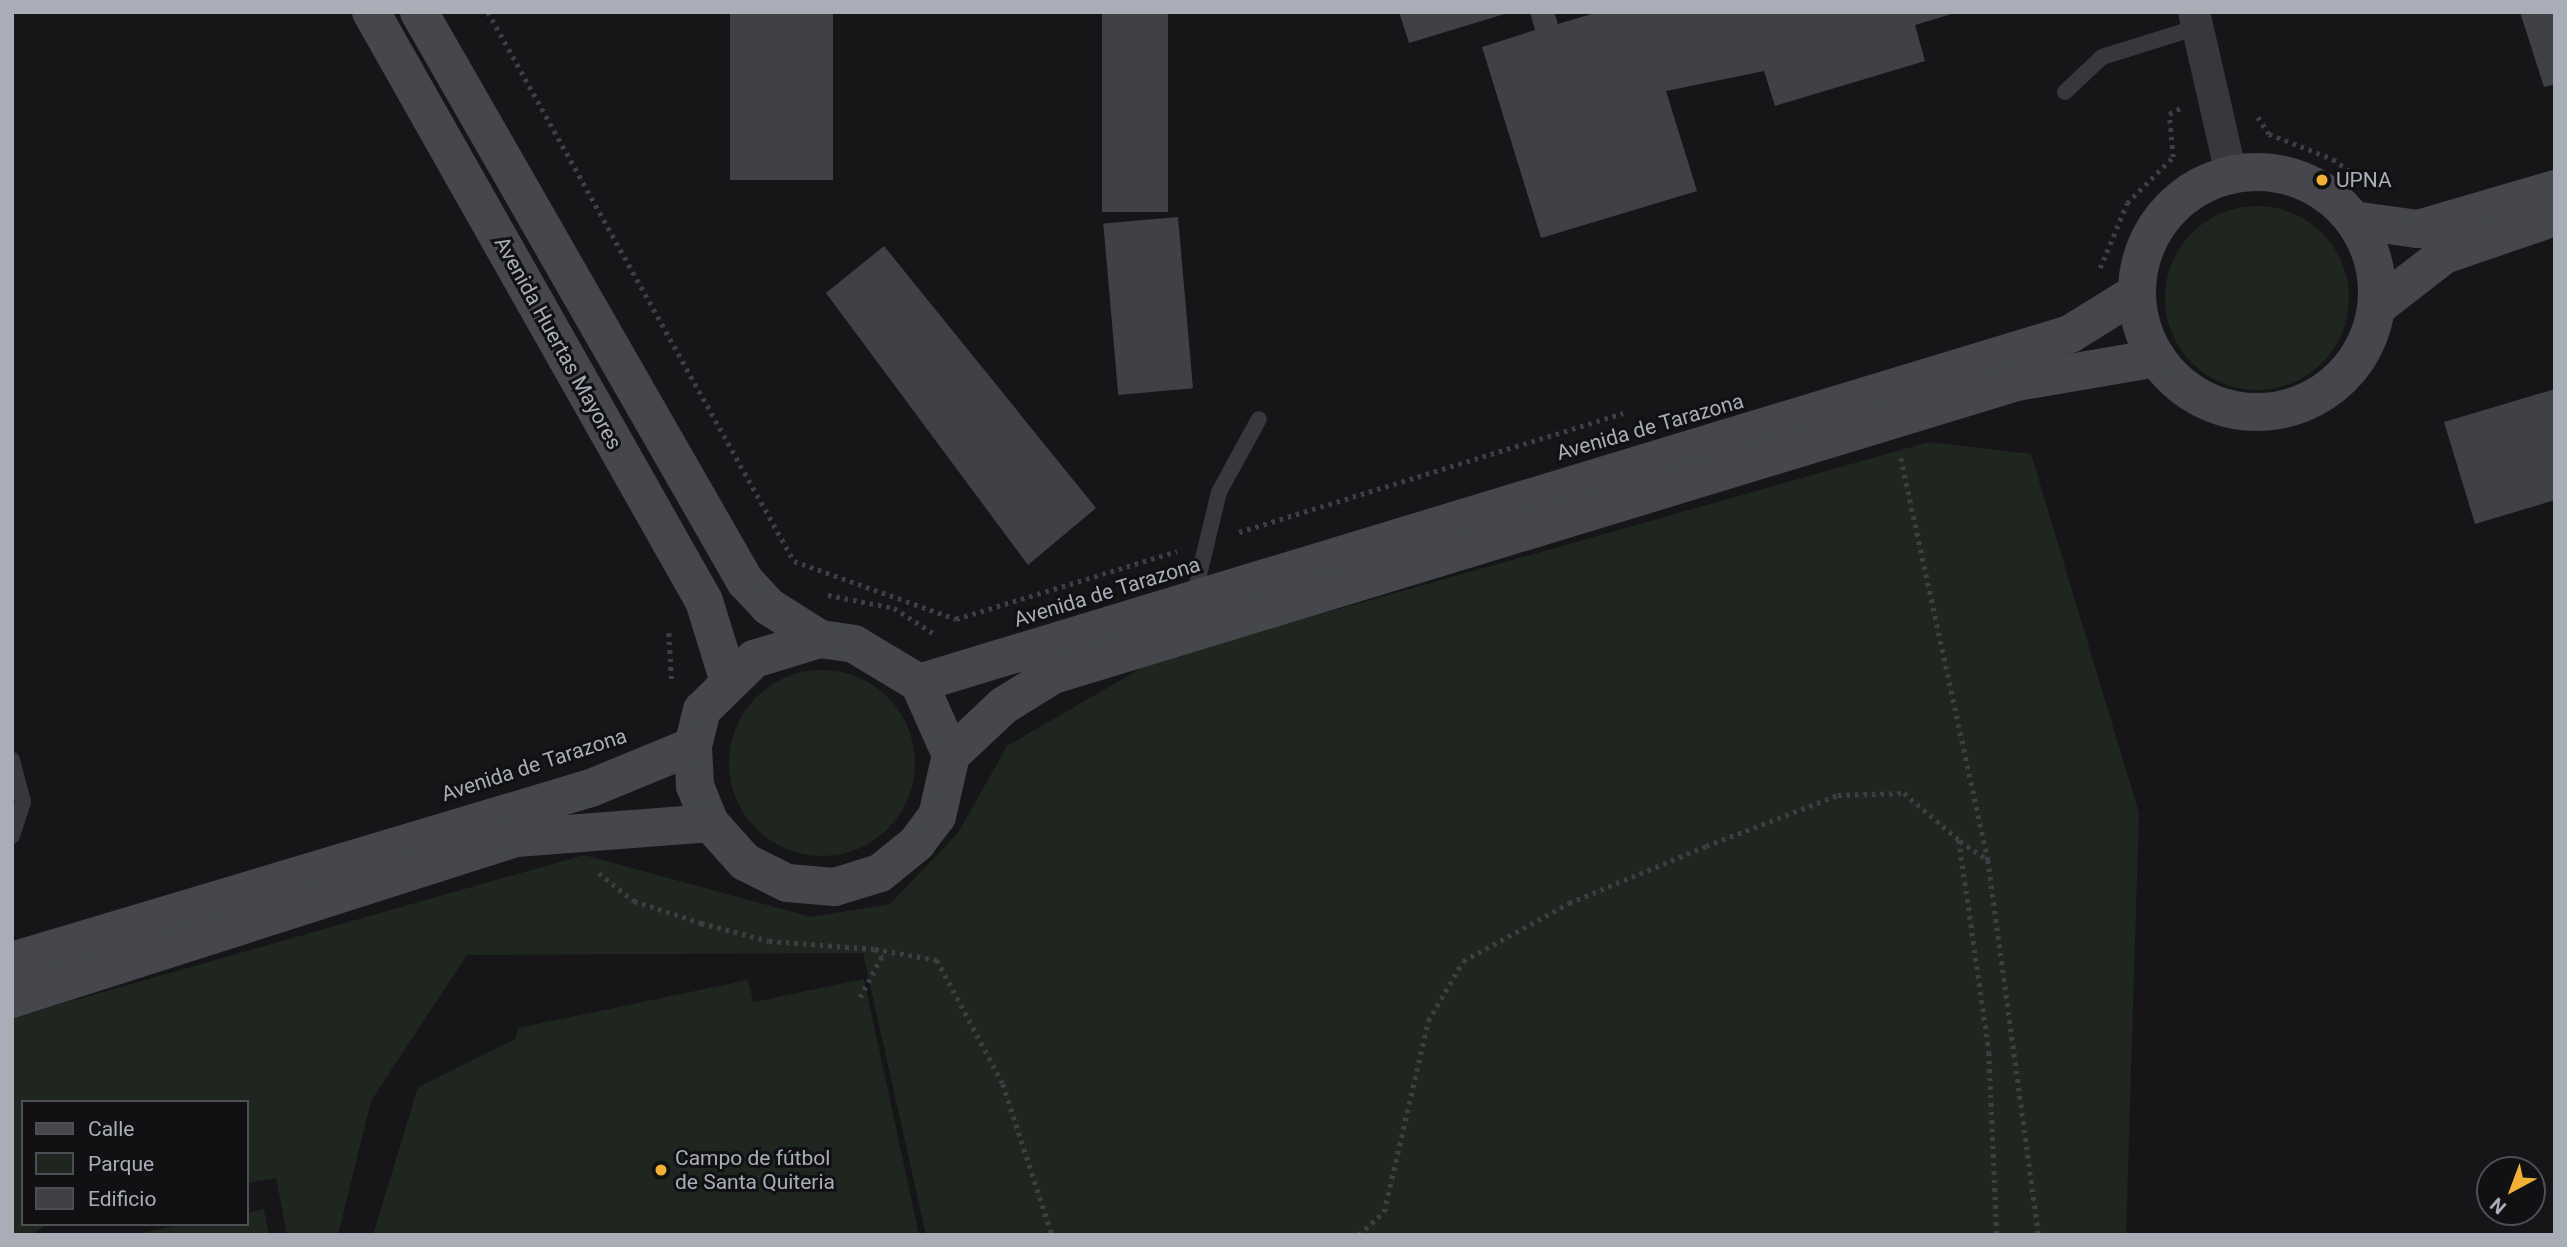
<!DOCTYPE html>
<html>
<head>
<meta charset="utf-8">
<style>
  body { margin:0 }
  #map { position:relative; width:2567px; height:1247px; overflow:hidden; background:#161618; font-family:Roboto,sans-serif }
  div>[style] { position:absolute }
  .green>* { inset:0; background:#1e261f }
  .round { border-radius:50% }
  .building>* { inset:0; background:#404145; transform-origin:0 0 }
  .path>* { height:4.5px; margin-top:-2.25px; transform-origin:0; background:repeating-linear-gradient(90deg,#3d3f44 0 3.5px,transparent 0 8.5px) }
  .lane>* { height:16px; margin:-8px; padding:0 8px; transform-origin:8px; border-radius:8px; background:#37383d }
  .street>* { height:32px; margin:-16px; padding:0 16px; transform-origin:16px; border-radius:16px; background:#37383d }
  .secondary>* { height:38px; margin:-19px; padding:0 19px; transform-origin:19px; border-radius:19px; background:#45474d }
  .secondary>.ring { margin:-19px; padding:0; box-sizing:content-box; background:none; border:38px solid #45474d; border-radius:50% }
  .dots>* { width:19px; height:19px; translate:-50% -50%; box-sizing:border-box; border:4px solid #111113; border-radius:50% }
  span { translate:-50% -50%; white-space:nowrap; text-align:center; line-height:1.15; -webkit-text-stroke:6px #111113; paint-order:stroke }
  .poi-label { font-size:21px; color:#a8adb8 }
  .left { translate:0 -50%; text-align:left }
  .street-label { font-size:21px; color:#a8adb8 }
  .frame { position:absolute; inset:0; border:14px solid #a8adb8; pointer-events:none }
  .legend { position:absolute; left:21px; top:1100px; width:228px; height:126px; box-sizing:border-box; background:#111113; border:2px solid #4d4f55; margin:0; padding:9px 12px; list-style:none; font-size:21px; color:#a8adb8 }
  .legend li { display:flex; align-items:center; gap:14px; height:35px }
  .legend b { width:35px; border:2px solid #4d4f55 }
  .north { position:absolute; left:2476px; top:1156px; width:70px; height:70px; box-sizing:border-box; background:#111113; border:2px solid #4d4f55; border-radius:50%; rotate:221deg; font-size:19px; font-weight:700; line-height:28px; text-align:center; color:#a8adb8 }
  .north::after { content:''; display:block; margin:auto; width:24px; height:32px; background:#f2b134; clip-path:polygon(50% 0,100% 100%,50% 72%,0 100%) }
</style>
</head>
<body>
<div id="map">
  <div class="green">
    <div class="round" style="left:2165px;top:206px;width:184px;height:184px"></div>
    <div style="clip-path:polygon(1929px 442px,2031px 454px,2139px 813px,2126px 1235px,926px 1235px,863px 953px,467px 955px,371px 1101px,338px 1235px,287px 1235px,276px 1178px,247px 1183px,247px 1102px,23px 1102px,23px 1224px,46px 1224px,32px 1235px,12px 1235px,12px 1018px,584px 855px,811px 917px,890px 904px,958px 833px,1007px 746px,1152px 662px)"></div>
    <div class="round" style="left:729px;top:670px;width:186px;height:186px"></div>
    <div style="clip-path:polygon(864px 979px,919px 1235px,373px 1235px,418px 1087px,515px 1039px,518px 1028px,748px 980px,753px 1002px)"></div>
    <div style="clip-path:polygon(264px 1209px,269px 1235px,131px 1235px,186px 1224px,247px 1224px,247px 1213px)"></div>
  </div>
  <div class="building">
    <div style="left:730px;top:12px;width:103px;height:168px"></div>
    <div style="left:1102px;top:12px;width:66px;height:200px"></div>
    <div style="clip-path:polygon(1399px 12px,1508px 12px,1508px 13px,1409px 43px)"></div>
    <div style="clip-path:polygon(1530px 12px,1554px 12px,1558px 24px,1598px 12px,1955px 13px,1915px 25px,1925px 61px,1775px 106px,1764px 71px,1666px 91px,1697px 191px,1541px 238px,1482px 47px,1535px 30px)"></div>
    <div style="clip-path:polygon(2520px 12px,2555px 12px,2555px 84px,2544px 87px)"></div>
    <div style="left:1178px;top:217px;width:172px;height:75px;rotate:85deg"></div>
    <div style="clip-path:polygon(884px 246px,1096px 508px,1028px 565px,826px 293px)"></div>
    <div style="clip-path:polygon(2555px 389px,2555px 500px,2475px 524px,2444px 422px)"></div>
  </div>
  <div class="path">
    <div style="left:488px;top:12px;width:629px;rotate:60.87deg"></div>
    <div style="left:794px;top:561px;width:172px;rotate:19.7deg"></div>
    <div style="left:956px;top:619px;width:231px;rotate:-17.1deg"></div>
    <div style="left:2258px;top:117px;width:20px;rotate:57deg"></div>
    <div style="left:2269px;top:134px;width:69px;rotate:21.3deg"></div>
    <div style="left:2333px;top:159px;width:34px;rotate:36deg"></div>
    <div style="left:2100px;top:268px;width:70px;rotate:-67.4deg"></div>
    <div style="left:2127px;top:203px;width:65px;rotate:-45deg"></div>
    <div style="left:2173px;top:157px;width:43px;rotate:-95.3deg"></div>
    <div style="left:2169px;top:114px;width:13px;rotate:-27deg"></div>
    <div style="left:1901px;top:458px;width:411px;rotate:77.8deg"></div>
    <div style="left:1988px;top:860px;width:378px;rotate:82.3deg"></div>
    <div style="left:1239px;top:532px;width:402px;rotate:-17.2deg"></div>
    <div style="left:828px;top:595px;width:67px;rotate:11.1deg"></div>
    <div style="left:894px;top:608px;width:50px;rotate:32.7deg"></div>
    <div style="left:669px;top:633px;width:50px;rotate:86.6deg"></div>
    <div style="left:1960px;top:841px;width:34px;rotate:34deg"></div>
    <div style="left:599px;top:873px;width:45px;rotate:38.7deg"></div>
    <div style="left:634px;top:901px;width:71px;rotate:18.2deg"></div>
    <div style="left:701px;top:923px;width:70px;rotate:14.8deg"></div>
    <div style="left:769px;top:941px;width:106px;rotate:4.3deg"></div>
    <div style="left:875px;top:949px;width:11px;rotate:49deg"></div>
    <div style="left:882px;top:957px;width:49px;rotate:118.1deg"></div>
    <div style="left:875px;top:949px;width:63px;rotate:10.1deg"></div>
    <div style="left:937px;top:960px;width:140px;rotate:62deg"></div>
    <div style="left:1003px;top:1084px;width:159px;rotate:72deg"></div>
    <div style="left:1359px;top:1235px;width:34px;rotate:-43deg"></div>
    <div style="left:1384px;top:1212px;width:196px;rotate:-77deg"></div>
    <div style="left:1428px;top:1021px;width:69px;rotate:-59.7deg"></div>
    <div style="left:1463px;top:961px;width:121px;rotate:-28.7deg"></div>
    <div style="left:1569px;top:903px;width:148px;rotate:-22.6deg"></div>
    <div style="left:1706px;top:846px;width:142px;rotate:-21.1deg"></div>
    <div style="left:1838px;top:795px;width:66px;rotate:-1.7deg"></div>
    <div style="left:1904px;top:793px;width:72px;rotate:40.5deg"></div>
    <div style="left:1959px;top:840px;width:214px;rotate:81.9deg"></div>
    <div style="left:1989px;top:1052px;width:183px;rotate:87.5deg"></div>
  </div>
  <div class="lane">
    <div style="left:2065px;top:92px;width:51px;rotate:-43.4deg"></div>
    <div style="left:2102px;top:57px;width:101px;rotate:-17.4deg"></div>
    <div style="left:1194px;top:596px;width:107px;rotate:-76.5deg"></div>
    <div style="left:1219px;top:492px;width:83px;rotate:-61.3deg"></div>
    <div style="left:12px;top:760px;width:43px;rotate:75.3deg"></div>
    <div style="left:23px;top:802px;width:36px;rotate:108deg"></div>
  </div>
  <div class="street">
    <div style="left:2194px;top:12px;width:166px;rotate:77.1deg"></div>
  </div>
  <div class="secondary">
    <div style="left:371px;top:12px;width:677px;rotate:60.52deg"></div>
    <div style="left:704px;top:601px;width:85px;rotate:72.8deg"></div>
    <div style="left:419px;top:12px;width:656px;rotate:60.19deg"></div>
    <div style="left:745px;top:581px;width:34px;rotate:47deg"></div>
    <div style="left:768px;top:606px;width:62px;rotate:32.4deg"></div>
    <div class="ring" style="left:2137px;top:172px;width:202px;height:202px"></div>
    <div style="left:2353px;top:220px;width:66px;rotate:7.9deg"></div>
    <div style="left:2418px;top:229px;width:143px;rotate:-16.3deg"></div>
    <div style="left:2377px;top:307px;width:85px;rotate:-37.8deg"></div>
    <div style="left:2444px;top:255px;width:117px;rotate:-18.9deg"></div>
    <div style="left:820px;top:639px;width:34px;rotate:8deg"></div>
    <div style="left:854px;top:644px;width:76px;rotate:31deg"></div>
    <div style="left:919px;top:683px;width:79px;rotate:66deg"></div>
    <div style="left:951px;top:755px;width:63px;rotate:102.9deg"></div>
    <div style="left:937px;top:816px;width:34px;rotate:127deg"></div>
    <div style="left:917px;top:843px;width:48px;rotate:141deg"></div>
    <div style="left:880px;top:873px;width:47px;rotate:162.7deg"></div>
    <div style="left:835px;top:887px;width:48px;rotate:-175.2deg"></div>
    <div style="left:787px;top:883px;width:47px;rotate:-153.4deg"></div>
    <div style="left:745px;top:862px;width:52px;rotate:-131.9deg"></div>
    <div style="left:710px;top:823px;width:40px;rotate:-112deg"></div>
    <div style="left:695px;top:786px;width:40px;rotate:-92.9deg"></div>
    <div style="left:693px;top:746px;width:37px;rotate:-76deg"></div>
    <div style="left:702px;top:710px;width:73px;rotate:-44.4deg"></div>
    <div style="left:754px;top:659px;width:69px;rotate:-16.9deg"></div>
    <div style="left:919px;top:683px;width:1203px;rotate:-16.87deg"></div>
    <div style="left:2070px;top:334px;width:78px;rotate:-31.8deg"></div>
    <div style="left:951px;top:755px;width:71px;rotate:-43.3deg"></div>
    <div style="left:1003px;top:706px;width:59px;rotate:-31.8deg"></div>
    <div style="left:1053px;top:675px;width:1008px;rotate:-16.91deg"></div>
    <div style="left:2017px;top:382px;width:142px;rotate:-9.7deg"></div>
    <div style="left:12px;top:961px;width:604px;rotate:-16.64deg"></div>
    <div style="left:591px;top:788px;width:110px;rotate:-22.4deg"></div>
    <div style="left:12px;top:999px;width:529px;rotate:-17.72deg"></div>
    <div style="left:516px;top:838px;width:195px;rotate:-4.4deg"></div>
  </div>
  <div class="dots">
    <div style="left:2322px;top:180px;background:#f2b134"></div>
    <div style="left:661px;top:1170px;background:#f2b134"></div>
  </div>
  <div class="poi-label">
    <span class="left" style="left:2336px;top:180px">UPNA</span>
    <span class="left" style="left:675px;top:1170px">Campo de fútbol<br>de Santa Quiteria</span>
  </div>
  <div class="street-label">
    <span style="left:558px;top:343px;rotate:61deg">Avenida Huertas Mayores</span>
    <span style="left:1650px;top:427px;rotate:-16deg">Avenida de Tarazona</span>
    <span style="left:1107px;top:592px;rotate:-17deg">Avenida de Tarazona</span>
    <span style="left:534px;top:765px;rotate:-18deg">Avenida de Tarazona</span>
  </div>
  <div class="frame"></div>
  <ul class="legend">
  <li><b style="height:9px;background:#45474d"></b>Calle</li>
  <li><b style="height:19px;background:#1e261f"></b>Parque</li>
  <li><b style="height:19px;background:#404145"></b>Edificio</li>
  </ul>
  <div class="north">N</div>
</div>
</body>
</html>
